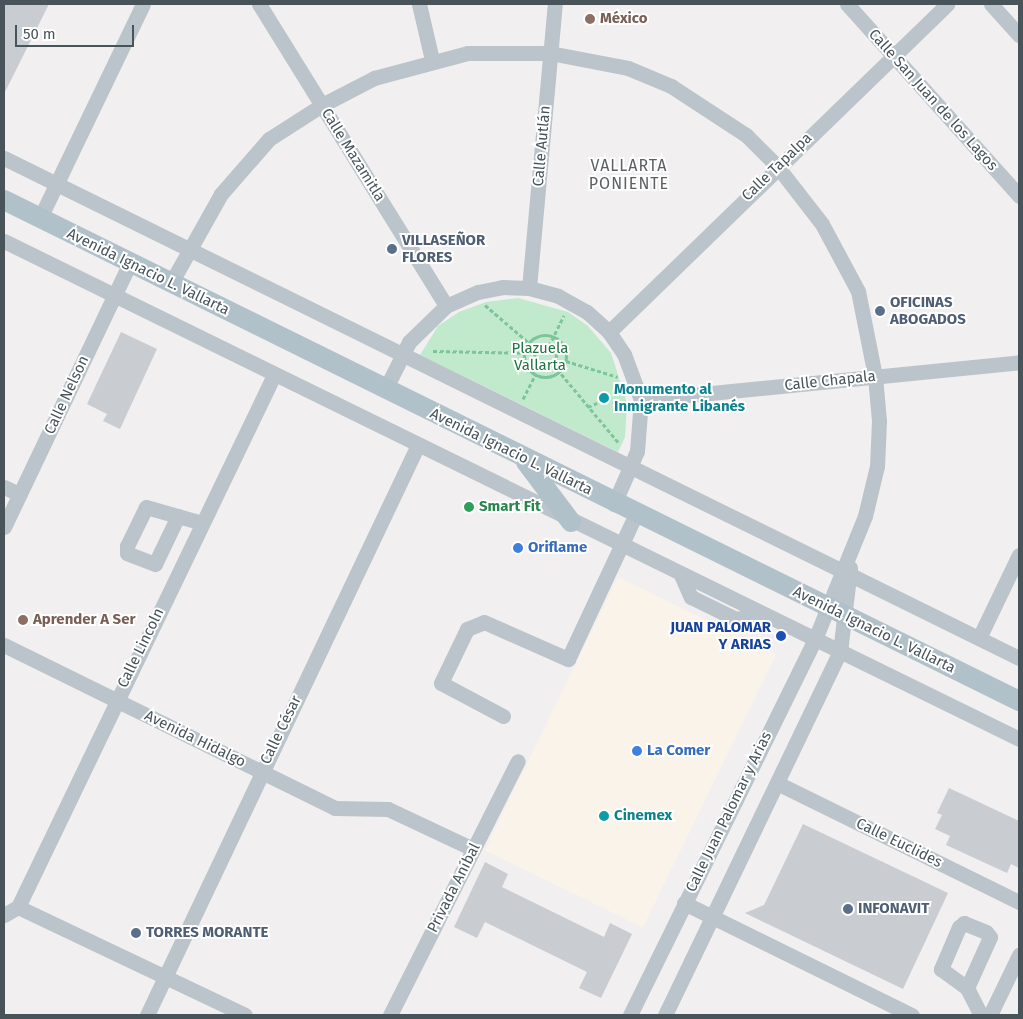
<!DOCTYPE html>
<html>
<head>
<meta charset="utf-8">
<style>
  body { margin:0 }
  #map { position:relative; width:1023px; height:1019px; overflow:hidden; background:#f1efef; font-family:"Fira Sans",sans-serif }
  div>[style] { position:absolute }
  .commercial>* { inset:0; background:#faf3e9; transform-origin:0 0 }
  .green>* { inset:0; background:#c1eacc }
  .building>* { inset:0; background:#c9ccd1 }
  .path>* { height:3px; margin-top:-1.5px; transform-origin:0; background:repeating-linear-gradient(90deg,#7dc599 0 4px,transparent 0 6.5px) }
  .path>.ring { margin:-1.5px; padding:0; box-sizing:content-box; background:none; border:3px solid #7dc599; border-radius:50% }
  .minor>* { height:15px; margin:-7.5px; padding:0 7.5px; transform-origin:7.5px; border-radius:7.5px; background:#bbc4ca }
  .major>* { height:20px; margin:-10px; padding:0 10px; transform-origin:10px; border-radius:10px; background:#b1c1ca }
  .dots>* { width:14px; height:14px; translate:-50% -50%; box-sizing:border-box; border:2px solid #fff; border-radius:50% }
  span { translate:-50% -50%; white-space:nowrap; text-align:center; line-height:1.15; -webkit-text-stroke:4px #fff; paint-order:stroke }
  .education-label { font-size:15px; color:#785e54; font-weight:700 }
  .left { translate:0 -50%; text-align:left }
  .street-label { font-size:15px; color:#48545a }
  .service-label { font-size:15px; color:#4e5e75; font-weight:700 }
  .park-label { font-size:15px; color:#207441 }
  .culture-label { font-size:15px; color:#0d838f; font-weight:700 }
  .leisure-label { font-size:15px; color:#27864d; font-weight:700 }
  .shop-label { font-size:15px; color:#366cbe; font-weight:700 }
  .transit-label { font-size:15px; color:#164399; font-weight:700 }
  .right { translate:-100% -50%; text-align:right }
  .neighbourhood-label { font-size:16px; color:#5c6063; letter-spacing:1px }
  .frame { position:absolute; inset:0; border:5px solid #48545a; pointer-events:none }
  .scale { position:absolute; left:15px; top:25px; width:119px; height:22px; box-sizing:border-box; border:2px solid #48545a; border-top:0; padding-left:6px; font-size:15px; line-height:18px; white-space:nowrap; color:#48545a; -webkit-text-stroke:4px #fff; paint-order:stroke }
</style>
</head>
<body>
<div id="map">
  <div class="commercial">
    <div style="left:618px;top:577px;width:176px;height:304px;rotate:26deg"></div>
  </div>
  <div class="green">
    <div style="clip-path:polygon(518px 298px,568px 312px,588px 326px,611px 353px,627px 403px,625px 437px,618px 452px,420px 355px,438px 326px,459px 312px,486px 302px)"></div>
  </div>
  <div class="building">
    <div style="clip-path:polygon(4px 4px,49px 4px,4px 94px)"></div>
    <div style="clip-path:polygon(121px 332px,157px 349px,120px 429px,103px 421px,107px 414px,87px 404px)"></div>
    <div style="clip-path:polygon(949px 788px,1019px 821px,1019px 868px,1011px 864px,1007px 873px,946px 845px,950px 836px,935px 829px,942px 815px,937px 813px)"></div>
    <div style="clip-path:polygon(803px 824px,948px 893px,903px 989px,745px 913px,764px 905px)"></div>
    <div style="clip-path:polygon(485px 862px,508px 874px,502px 887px,604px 937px,610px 923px,632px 934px,601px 998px,579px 988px,587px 972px,485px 922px,477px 938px,454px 927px)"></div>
  </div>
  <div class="path">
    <div style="left:485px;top:305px;width:57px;rotate:40.7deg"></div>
    <div class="ring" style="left:524px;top:335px;width:39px;height:39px"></div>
    <div class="ring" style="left:534px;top:345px;width:19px;height:19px"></div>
    <div style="left:549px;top:346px;width:34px;rotate:-64deg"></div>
    <div style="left:433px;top:351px;width:101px;rotate:1.1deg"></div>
    <div style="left:566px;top:361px;width:54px;rotate:17.1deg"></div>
    <div style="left:553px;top:364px;width:102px;rotate:50.2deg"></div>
    <div style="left:523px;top:399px;width:27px;rotate:-63deg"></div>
    <div style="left:617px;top:401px;width:12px;rotate:31deg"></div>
    <div style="left:588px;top:407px;width:10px;rotate:-24deg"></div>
  </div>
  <div class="minor">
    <div style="left:259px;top:4px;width:355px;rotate:58.2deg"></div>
    <div style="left:419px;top:4px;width:57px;rotate:76.9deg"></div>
    <div style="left:847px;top:4px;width:258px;rotate:48.1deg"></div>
    <div style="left:991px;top:4px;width:42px;rotate:47.9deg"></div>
    <div style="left:4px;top:158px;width:1131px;rotate:26.23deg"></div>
    <div style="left:40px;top:218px;width:237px;rotate:-64.3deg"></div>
    <div style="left:4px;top:241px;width:1131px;rotate:26.13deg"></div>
    <div style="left:171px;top:283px;width:102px;rotate:-60.7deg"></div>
    <div style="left:221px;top:194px;width:73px;rotate:-48.9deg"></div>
    <div style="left:269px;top:139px;width:63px;rotate:-32.7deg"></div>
    <div style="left:322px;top:105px;width:59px;rotate:-27.4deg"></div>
    <div style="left:374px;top:78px;width:97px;rotate:-14.9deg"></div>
    <div style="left:468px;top:53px;width:82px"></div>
    <div style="left:550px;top:53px;width:79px;rotate:10.9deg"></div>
    <div style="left:628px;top:68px;width:47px;rotate:22.7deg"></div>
    <div style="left:671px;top:86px;width:90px;rotate:33.2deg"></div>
    <div style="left:746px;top:135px;width:44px;rotate:45deg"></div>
    <div style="left:777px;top:166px;width:73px;rotate:52.2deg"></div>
    <div style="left:822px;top:224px;width:76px;rotate:61.8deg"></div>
    <div style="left:858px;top:291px;width:87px;rotate:78.7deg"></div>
    <div style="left:875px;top:376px;width:45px;rotate:84.9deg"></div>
    <div style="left:879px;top:421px;width:45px;rotate:92.5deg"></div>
    <div style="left:877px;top:466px;width:51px;rotate:103.5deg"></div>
    <div style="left:865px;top:516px;width:133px;rotate:112.1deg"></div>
    <div style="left:815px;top:639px;width:419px;rotate:116.2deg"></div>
    <div style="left:529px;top:288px;width:285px;rotate:-84.8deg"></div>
    <div style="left:609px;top:332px;width:471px;rotate:-44.1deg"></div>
    <div style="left:385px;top:390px;width:54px;rotate:-63.4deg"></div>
    <div style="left:409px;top:342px;width:52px;rotate:-44.2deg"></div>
    <div style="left:446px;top:306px;width:35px;rotate:-24deg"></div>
    <div style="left:478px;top:292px;width:25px;rotate:-11deg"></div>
    <div style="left:503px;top:287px;width:26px;rotate:2deg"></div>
    <div style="left:529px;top:288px;width:30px;rotate:15deg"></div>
    <div style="left:558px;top:296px;width:33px;rotate:29deg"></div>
    <div style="left:587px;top:312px;width:30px;rotate:42deg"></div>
    <div style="left:609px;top:332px;width:27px;rotate:56deg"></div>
    <div style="left:624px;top:354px;width:49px;rotate:69.7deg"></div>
    <div style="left:641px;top:400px;width:51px;rotate:94.5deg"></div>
    <div style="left:637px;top:451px;width:58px;rotate:113.5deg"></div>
    <div style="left:641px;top:400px;width:380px;rotate:-5.7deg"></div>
    <div style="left:4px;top:487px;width:17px;rotate:25deg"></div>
    <div style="left:178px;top:516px;width:53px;rotate:115.6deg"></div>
    <div style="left:155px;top:564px;width:30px;rotate:-159deg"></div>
    <div style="left:127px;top:553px;width:7px;rotate:-90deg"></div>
    <div style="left:127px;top:546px;width:43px;rotate:-64deg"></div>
    <div style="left:146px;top:507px;width:58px;rotate:15.9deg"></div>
    <div style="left:4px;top:527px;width:293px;rotate:-64.5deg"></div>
    <div style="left:681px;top:575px;width:24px;rotate:66deg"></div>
    <div style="left:691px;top:597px;width:50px;rotate:26.1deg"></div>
    <div style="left:736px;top:619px;width:28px;rotate:-10deg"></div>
    <div style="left:979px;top:638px;width:92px;rotate:-64.3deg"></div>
    <div style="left:4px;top:645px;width:369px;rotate:26.2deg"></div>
    <div style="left:335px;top:808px;width:53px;rotate:1.1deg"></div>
    <div style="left:388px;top:809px;width:94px;rotate:25.2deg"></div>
    <div style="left:503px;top:716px;width:70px;rotate:-152deg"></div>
    <div style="left:441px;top:683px;width:60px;rotate:-64.3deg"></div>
    <div style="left:467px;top:629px;width:18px;rotate:-22deg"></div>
    <div style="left:484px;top:622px;width:92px;rotate:23.8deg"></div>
    <div style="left:568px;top:659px;width:160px;rotate:-64.9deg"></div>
    <div style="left:779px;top:784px;width:267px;rotate:26.2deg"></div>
    <div style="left:684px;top:903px;width:254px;rotate:26.2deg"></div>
    <div style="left:18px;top:907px;width:251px;rotate:25.4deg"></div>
    <div style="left:4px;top:915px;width:16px;rotate:-30deg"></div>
    <div style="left:18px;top:907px;width:590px;rotate:-64.3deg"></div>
    <div style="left:967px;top:988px;width:56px;rotate:-65.7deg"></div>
    <div style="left:990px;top:937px;width:6px;rotate:-129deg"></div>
    <div style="left:986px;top:932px;width:24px;rotate:-158deg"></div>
    <div style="left:964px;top:923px;width:6px;rotate:141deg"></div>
    <div style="left:959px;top:927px;width:46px;rotate:113.2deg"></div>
    <div style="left:941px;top:969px;width:32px;rotate:36deg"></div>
    <div style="left:967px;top:988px;width:30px;rotate:63deg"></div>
    <div style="left:147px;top:1015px;width:629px;rotate:-64.58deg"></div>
    <div style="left:390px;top:1015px;width:284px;rotate:-63.3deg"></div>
    <div style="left:665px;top:1015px;width:403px;rotate:-64.3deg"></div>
    <div style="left:840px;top:652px;width:85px;rotate:-83.2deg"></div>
    <div style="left:990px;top:1015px;width:67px;rotate:-64.2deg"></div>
  </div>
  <div class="major">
    <div style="left:4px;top:200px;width:1132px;rotate:26.27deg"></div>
    <div style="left:526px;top:462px;width:75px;rotate:53.1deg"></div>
  </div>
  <div class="dots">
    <div style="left:590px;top:19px;background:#8d6e63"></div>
    <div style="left:392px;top:249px;background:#5c6f8a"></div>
    <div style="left:880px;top:311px;background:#5c6f8a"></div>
    <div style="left:604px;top:398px;background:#0f9aa8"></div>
    <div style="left:469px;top:507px;background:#2e9e5b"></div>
    <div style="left:518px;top:548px;background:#3f7fe0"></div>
    <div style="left:23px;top:620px;background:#8d6e63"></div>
    <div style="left:781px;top:636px;background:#1a4fb4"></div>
    <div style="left:637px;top:751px;background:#3f7fe0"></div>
    <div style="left:604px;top:816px;background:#0f9aa8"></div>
    <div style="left:848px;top:909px;background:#5c6f8a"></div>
    <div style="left:136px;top:933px;background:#5c6f8a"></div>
  </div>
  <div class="education-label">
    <span class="left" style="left:600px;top:19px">México</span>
    <span class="left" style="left:33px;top:620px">Aprender A Ser</span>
  </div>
  <div class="street-label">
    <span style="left:933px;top:100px;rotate:48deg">Calle San Juan de los Lagos</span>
    <span style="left:542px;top:146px;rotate:-85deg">Calle Autlán</span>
    <span style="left:353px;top:155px;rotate:58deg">Calle Mazamitla</span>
    <span style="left:777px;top:167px;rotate:-44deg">Calle Tapalpa</span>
    <span style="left:148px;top:272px;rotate:26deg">Avenida Ignacio L. Vallarta</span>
    <span style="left:830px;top:381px;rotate:-6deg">Calle Chapala</span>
    <span style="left:67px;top:395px;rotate:-65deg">Calle Nelson</span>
    <span style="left:511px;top:452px;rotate:26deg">Avenida Ignacio L. Vallarta</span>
    <span style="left:874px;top:630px;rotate:26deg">Avenida Ignacio L. Vallarta</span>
    <span style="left:141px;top:648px;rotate:-64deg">Calle Lincoln</span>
    <span style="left:281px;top:730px;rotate:-64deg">Calle César</span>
    <span style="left:195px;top:739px;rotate:26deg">Avenida Hidalgo</span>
    <span style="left:729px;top:812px;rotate:-64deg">Calle Juan Palomar y Arias</span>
    <span style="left:899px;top:843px;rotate:26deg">Calle Euclides</span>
    <span style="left:454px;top:888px;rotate:-63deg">Privada Aníbal</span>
  </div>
  <div class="service-label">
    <span class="left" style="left:402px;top:249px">VILLASEÑOR<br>FLORES</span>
    <span class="left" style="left:890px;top:311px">OFICINAS<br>ABOGADOS</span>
    <span class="left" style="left:858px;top:909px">INFONAVIT</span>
    <span class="left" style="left:146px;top:933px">TORRES MORANTE</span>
  </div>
  <div class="park-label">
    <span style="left:540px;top:357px">Plazuela<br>Vallarta</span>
  </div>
  <div class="culture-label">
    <span class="left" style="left:614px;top:398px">Monumento al<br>Inmigrante Libanés</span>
    <span class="left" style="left:614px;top:816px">Cinemex</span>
  </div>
  <div class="leisure-label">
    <span class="left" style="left:479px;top:507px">Smart Fit</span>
  </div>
  <div class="shop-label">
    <span class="left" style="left:528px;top:548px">Oriflame</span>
    <span class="left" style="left:647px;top:751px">La Comer</span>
  </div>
  <div class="transit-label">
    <span class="right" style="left:771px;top:636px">JUAN PALOMAR<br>Y ARIAS</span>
  </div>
  <div class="neighbourhood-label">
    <span style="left:629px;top:175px">VALLARTA<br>PONIENTE</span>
  </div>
  <div class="frame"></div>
  <div class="scale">50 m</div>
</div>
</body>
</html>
